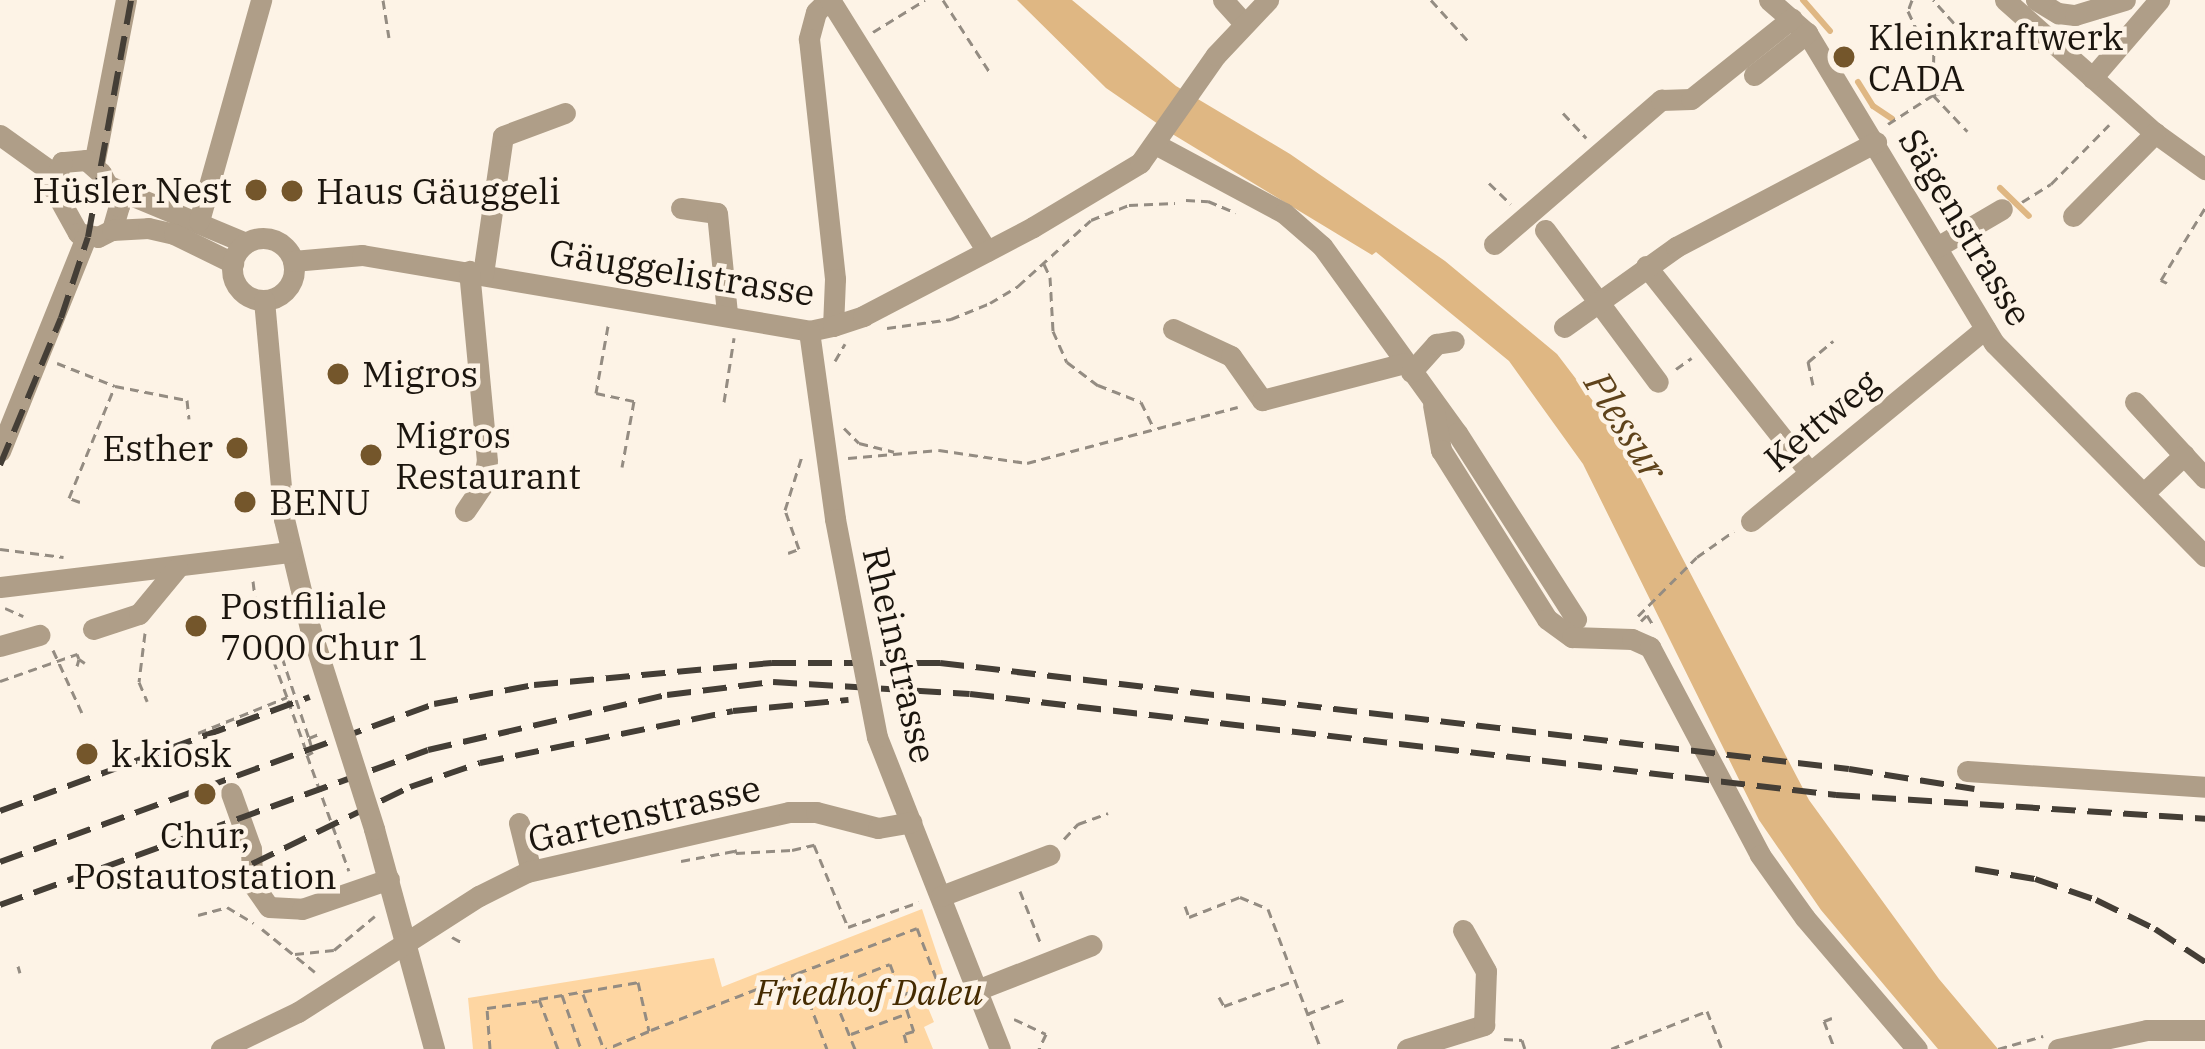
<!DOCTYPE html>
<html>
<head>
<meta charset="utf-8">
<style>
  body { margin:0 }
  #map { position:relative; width:2205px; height:1049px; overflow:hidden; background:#fdf3e6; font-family:"IBM Plex Serif",serif }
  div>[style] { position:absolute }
  .green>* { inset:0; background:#fed6a2 }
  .water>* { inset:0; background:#dfb783 }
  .stream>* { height:6px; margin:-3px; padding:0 3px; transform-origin:3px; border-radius:3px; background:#dfb783 }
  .path>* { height:3px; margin-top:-1.5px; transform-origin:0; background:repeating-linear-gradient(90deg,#948c82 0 9px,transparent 0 15px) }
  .minor>* { height:21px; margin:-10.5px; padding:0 10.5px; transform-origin:10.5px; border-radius:10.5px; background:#af9e88 }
  .minor>.ring { margin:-10.5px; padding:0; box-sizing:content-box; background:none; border:21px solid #af9e88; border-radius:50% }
  .rail>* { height:6px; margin-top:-3px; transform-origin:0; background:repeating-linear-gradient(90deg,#443e36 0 24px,transparent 0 36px) }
  .minor-bridge>* { height:21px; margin:-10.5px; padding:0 10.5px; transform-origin:10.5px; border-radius:10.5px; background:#af9e88 }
  .dots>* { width:33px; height:33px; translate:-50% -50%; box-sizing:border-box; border:6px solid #fdf3e6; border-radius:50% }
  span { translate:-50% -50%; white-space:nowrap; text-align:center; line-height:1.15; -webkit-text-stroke:9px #fdf3e6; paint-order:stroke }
  .poi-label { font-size:36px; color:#1b150e }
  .left { translate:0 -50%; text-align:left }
  .right { translate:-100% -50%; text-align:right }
  .street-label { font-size:36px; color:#1b150e }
  .park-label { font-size:36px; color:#452b00; font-style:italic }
  .water-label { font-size:39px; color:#5f431b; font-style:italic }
</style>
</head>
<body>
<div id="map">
  <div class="green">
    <div style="clip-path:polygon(922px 909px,950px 993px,926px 1003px,934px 1022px,924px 1027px,933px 1049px,473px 1049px,468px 998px,714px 958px,722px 987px)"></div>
  </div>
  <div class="water">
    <div style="clip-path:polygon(1017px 0,1072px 0,1176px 86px,1290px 154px,1445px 261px,1557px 354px,1602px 413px,1639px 475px,1809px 800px,1939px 979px,1998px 1049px,1938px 1049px,1821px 910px,1759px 820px,1583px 464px,1509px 361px,1376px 252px,1372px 255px,1174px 135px,1106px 88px)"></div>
  </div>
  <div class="stream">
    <div style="left:1803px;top:0;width:41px;rotate:48.9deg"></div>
    <div style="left:1858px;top:82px;width:28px;rotate:58deg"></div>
    <div style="left:1873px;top:106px;width:23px;rotate:34deg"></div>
    <div style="left:2000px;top:188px;width:40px;rotate:44deg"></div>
  </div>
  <div class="path">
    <div style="left:383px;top:0;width:38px;rotate:81deg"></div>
    <div style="left:943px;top:0;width:85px;rotate:57.1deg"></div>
    <div style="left:1431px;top:0;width:55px;rotate:47.9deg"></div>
    <div style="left:1912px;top:0;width:12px;rotate:110deg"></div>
    <div style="left:1908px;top:11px;width:21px;rotate:65deg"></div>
    <div style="left:1917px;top:30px;width:20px;rotate:30deg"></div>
    <div style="left:1934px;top:40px;width:14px;rotate:-12deg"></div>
    <div style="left:1948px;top:37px;width:15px;rotate:-67deg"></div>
    <div style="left:1954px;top:23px;width:31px;rotate:-132deg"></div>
    <div style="left:873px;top:32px;width:61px;rotate:-31.6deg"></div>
    <div style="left:1934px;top:40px;width:55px;rotate:91deg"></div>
    <div style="left:1933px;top:95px;width:31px;rotate:-15deg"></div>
    <div style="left:1563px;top:113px;width:34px;rotate:47deg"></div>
    <div style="left:1888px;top:124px;width:54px;rotate:-32.8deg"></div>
    <div style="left:1933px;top:95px;width:50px;rotate:46.6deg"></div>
    <div style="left:1489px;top:183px;width:30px;rotate:44deg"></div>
    <div style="left:1186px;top:200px;width:22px;rotate:3deg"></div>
    <div style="left:1208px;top:201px;width:30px;rotate:23deg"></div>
    <div style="left:2022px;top:202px;width:34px;rotate:-32deg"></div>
    <div style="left:2051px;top:184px;width:83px;rotate:-45.5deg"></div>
    <div style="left:1044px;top:264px;width:14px;rotate:65deg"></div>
    <div style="left:1050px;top:277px;width:54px;rotate:86.8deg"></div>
    <div style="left:1053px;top:331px;width:34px;rotate:66deg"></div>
    <div style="left:1067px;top:362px;width:39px;rotate:37deg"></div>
    <div style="left:1098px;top:385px;width:46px;rotate:21.6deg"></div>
    <div style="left:1141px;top:402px;width:30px;rotate:64deg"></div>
    <div style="left:2167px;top:283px;width:7px;rotate:-153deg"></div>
    <div style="left:2161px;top:280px;width:84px;rotate:-58.6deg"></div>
    <div style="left:608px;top:326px;width:68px;rotate:100.2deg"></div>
    <div style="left:596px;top:393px;width:39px;rotate:12deg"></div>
    <div style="left:634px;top:401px;width:67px;rotate:100.3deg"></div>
    <div style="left:887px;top:328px;width:65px;rotate:-8deg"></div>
    <div style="left:951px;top:319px;width:42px;rotate:-22.3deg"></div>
    <div style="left:990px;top:303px;width:33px;rotate:-31deg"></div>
    <div style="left:1018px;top:286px;width:98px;rotate:-42.1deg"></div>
    <div style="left:1091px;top:220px;width:41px;rotate:-21.5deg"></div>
    <div style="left:1129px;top:205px;width:46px;rotate:-2.5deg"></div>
    <div style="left:835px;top:361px;width:20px;rotate:-60deg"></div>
    <div style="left:57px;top:363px;width:62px;rotate:21.6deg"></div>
    <div style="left:115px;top:386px;width:73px;rotate:11deg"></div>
    <div style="left:187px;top:400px;width:19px;rotate:84deg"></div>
    <div style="left:1676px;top:369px;width:19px;rotate:-35deg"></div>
    <div style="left:1813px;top:385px;width:24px;rotate:-102deg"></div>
    <div style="left:1808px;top:362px;width:33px;rotate:-40deg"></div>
    <div style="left:724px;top:402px;width:65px;rotate:-81.1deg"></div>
    <div style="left:844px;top:428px;width:21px;rotate:45deg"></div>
    <div style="left:859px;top:443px;width:36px;rotate:14deg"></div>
    <div style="left:848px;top:458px;width:91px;rotate:-5deg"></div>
    <div style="left:939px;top:450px;width:89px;rotate:8.4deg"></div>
    <div style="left:1027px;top:463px;width:218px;rotate:-14.9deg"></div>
    <div style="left:80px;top:502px;width:12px;rotate:-160deg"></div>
    <div style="left:69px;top:498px;width:121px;rotate:-67.7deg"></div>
    <div style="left:0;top:549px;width:64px;rotate:7.1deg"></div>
    <div style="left:788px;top:553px;width:12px;rotate:-20deg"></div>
    <div style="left:799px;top:549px;width:41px;rotate:-109.7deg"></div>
    <div style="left:785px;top:510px;width:57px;rotate:-72.5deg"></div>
    <div style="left:253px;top:581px;width:33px;rotate:83deg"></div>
    <div style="left:5px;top:608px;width:20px;rotate:24deg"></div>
    <div style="left:1638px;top:616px;width:83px;rotate:-45deg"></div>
    <div style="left:1697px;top:557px;width:45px;rotate:-35.1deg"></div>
    <div style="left:1641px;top:621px;width:8px;rotate:-45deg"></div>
    <div style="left:1647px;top:615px;width:12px;rotate:59deg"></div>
    <div style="left:145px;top:633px;width:49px;rotate:97deg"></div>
    <div style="left:139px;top:682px;width:21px;rotate:67deg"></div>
    <div style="left:53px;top:650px;width:69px;rotate:65.3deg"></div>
    <div style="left:275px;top:660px;width:8px;rotate:-23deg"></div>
    <div style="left:282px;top:657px;width:85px;rotate:71.6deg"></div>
    <div style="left:309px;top:738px;width:11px;rotate:-22deg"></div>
    <div style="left:77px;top:666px;width:7px;rotate:-74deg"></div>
    <div style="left:79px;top:659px;width:7px;rotate:34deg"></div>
    <div style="left:0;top:681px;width:82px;rotate:-19.3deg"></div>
    <div style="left:77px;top:654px;width:5px;rotate:68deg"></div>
    <div style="left:288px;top:700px;width:56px;rotate:70.3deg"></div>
    <div style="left:198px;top:733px;width:96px;rotate:-22deg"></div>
    <div style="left:287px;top:697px;width:49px;rotate:-110.3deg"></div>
    <div style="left:309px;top:738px;width:15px;rotate:74deg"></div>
    <div style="left:313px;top:752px;width:7px;rotate:153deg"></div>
    <div style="left:307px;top:755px;width:123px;rotate:70.1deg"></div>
    <div style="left:611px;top:818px;width:10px;rotate:73deg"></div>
    <div style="left:1064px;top:839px;width:21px;rotate:-47deg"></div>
    <div style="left:1078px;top:824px;width:32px;rotate:-20deg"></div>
    <div style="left:735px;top:849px;width:4px;rotate:76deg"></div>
    <div style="left:736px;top:853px;width:56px;rotate:-3.1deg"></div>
    <div style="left:792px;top:850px;width:23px;rotate:-13deg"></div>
    <div style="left:814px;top:845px;width:89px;rotate:67.5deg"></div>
    <div style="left:848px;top:927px;width:75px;rotate:-19.4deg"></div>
    <div style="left:681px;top:861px;width:54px;rotate:-10.7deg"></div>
    <div style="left:1020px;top:891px;width:57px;rotate:68.4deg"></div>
    <div style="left:1185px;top:906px;width:12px;rotate:70deg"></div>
    <div style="left:1189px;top:917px;width:55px;rotate:-21.4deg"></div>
    <div style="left:1240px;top:897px;width:30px;rotate:23deg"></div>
    <div style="left:1268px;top:909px;width:150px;rotate:69.3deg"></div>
    <div style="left:198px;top:915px;width:30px;rotate:-15deg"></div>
    <div style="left:227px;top:907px;width:31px;rotate:31deg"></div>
    <div style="left:262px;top:929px;width:68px;rotate:39.1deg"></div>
    <div style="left:452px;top:937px;width:10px;rotate:29deg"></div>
    <div style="left:295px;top:954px;width:39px;rotate:-6deg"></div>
    <div style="left:334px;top:950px;width:53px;rotate:-39.7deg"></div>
    <div style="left:18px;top:966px;width:7px;rotate:74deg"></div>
    <div style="left:798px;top:973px;width:127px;rotate:-20.7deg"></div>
    <div style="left:917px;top:928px;width:59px;rotate:69.1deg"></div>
    <div style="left:938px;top:983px;width:38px;rotate:162deg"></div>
    <div style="left:902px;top:995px;width:38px;rotate:72deg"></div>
    <div style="left:914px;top:1031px;width:10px;rotate:163deg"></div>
    <div style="left:904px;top:1034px;width:16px;rotate:75deg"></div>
    <div style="left:583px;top:994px;width:57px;rotate:69.3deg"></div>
    <div style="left:562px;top:995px;width:57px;rotate:70.6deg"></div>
    <div style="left:1219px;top:997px;width:10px;rotate:61deg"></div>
    <div style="left:1224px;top:1006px;width:73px;rotate:-19.9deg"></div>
    <div style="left:1307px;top:1014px;width:40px;rotate:-21deg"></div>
    <div style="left:1832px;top:1018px;width:9px;rotate:159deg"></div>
    <div style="left:1824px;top:1021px;width:30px;rotate:69deg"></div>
    <div style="left:1014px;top:1019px;width:35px;rotate:25deg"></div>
    <div style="left:1046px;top:1034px;width:17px;rotate:115deg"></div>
    <div style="left:651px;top:1030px;width:158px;rotate:-21.2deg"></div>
    <div style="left:798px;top:973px;width:81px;rotate:69.1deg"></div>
    <div style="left:851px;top:1034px;width:61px;rotate:-20.2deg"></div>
    <div style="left:1504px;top:1039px;width:18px;rotate:3deg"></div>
    <div style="left:1522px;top:1040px;width:9px;rotate:72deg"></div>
    <div style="left:490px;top:1049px;width:41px;rotate:-94.2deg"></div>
    <div style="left:487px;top:1008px;width:51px;rotate:-7.8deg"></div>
    <div style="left:558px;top:1049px;width:53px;rotate:-110.8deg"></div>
    <div style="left:539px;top:999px;width:100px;rotate:-9.7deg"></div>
    <div style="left:638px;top:982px;width:50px;rotate:77.3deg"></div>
    <div style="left:649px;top:1031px;width:47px;rotate:157.3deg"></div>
    <div style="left:855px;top:1049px;width:67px;rotate:-112deg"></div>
    <div style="left:830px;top:987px;width:64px;rotate:-21deg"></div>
    <div style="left:890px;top:964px;width:30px;rotate:69deg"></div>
    <div style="left:1611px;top:1049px;width:103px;rotate:-21.6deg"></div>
    <div style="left:1707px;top:1011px;width:41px;rotate:68.5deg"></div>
    <div style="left:1998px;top:1049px;width:47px;rotate:-16.1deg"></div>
  </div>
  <div class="minor">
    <div style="left:828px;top:0;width:17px;rotate:135deg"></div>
    <div style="left:816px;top:12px;width:28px;rotate:105deg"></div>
    <div style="left:809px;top:39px;width:241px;rotate:83.8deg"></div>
    <div style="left:835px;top:279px;width:47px;rotate:92.4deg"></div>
    <div style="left:830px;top:0;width:296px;rotate:58deg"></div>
    <div style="left:1223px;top:0;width:30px;rotate:48deg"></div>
    <div style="left:1769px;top:0;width:50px;rotate:41deg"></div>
    <div style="left:1807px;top:33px;width:362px;rotate:58.9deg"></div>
    <div style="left:1994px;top:343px;width:300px;rotate:45.3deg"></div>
    <div style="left:2005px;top:0;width:200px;rotate:41.6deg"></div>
    <div style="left:2155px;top:133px;width:62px;rotate:35.8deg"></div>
    <div style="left:2036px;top:0;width:26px;rotate:31deg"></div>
    <div style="left:2058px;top:13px;width:17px;rotate:7deg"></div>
    <div style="left:2075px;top:15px;width:52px;rotate:-16.7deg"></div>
    <div style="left:1754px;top:75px;width:68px;rotate:-38.4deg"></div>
    <div style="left:2092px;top:78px;width:103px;rotate:-49.3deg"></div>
    <div style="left:0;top:135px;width:65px;rotate:35.6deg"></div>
    <div style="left:1157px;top:145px;width:144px;rotate:28.2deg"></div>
    <div style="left:1284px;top:213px;width:50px;rotate:41deg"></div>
    <div style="left:1322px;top:246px;width:231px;rotate:54.2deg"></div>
    <div style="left:1457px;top:433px;width:221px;rotate:57.4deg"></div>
    <div style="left:94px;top:164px;width:167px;rotate:-79deg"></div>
    <div style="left:109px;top:186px;width:148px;rotate:22.6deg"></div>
    <div style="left:681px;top:208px;width:36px;rotate:8deg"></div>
    <div style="left:717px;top:213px;width:100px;rotate:84.3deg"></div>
    <div style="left:2073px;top:216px;width:117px;rotate:-45.3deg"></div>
    <div style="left:199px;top:221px;width:230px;rotate:-74.3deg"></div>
    <div style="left:112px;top:230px;width:25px;rotate:-74deg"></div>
    <div style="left:119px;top:206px;width:38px;rotate:-119deg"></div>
    <div style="left:101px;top:173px;width:20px;rotate:-139deg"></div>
    <div style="left:86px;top:160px;width:24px;rotate:175deg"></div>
    <div style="left:62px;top:162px;width:26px;rotate:113deg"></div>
    <div style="left:52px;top:186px;width:54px;rotate:61deg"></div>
    <div style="left:78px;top:233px;width:20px;rotate:11deg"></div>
    <div style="left:98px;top:237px;width:16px;rotate:-27deg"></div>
    <div style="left:112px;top:230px;width:36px;rotate:-3deg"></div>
    <div style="left:148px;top:228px;width:27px;rotate:13deg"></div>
    <div style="left:174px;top:234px;width:66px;rotate:26.2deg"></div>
    <div style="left:1545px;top:230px;width:189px;rotate:53.4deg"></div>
    <div class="ring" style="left:232px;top:238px;width:41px;height:41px"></div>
    <div style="left:1494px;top:244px;width:221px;rotate:-40.8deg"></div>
    <div style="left:1661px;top:100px;width:30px;rotate:-2deg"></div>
    <div style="left:1691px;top:99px;width:129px;rotate:-38.7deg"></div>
    <div style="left:1937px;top:247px;width:75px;rotate:-30.3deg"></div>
    <div style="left:293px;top:261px;width:69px;rotate:-5deg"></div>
    <div style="left:362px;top:255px;width:453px;rotate:9.6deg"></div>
    <div style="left:809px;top:331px;width:25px;rotate:-12deg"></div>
    <div style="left:833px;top:326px;width:32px;rotate:-18deg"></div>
    <div style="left:863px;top:316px;width:192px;rotate:-27.6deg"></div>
    <div style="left:1033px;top:227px;width:125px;rotate:-30.9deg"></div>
    <div style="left:1140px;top:163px;width:132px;rotate:-54.9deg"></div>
    <div style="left:1216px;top:55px;width:76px;rotate:-46.6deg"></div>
    <div style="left:1646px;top:266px;width:263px;rotate:51.6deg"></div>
    <div style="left:483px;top:274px;width:139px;rotate:-81.8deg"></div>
    <div style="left:503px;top:136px;width:66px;rotate:-20.4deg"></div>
    <div style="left:264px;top:300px;width:220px;rotate:84.8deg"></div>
    <div style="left:284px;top:519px;width:112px;rotate:76.6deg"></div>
    <div style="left:1564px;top:327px;width:138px;rotate:-35.5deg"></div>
    <div style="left:1676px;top:247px;width:226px;rotate:-27.7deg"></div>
    <div style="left:1173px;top:329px;width:64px;rotate:25deg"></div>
    <div style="left:1231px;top:356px;width:54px;rotate:54.8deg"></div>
    <div style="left:1262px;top:400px;width:148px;rotate:-14.5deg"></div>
    <div style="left:809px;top:331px;width:190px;rotate:82.1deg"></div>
    <div style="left:1411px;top:372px;width:38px;rotate:-48deg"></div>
    <div style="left:1436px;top:344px;width:18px;rotate:-9deg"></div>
    <div style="left:2135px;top:402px;width:103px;rotate:47.4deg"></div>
    <div style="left:1433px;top:405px;width:46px;rotate:79.9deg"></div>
    <div style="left:1441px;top:450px;width:199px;rotate:57.9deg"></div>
    <div style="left:1547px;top:619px;width:31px;rotate:36deg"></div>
    <div style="left:1572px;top:637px;width:60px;rotate:1.9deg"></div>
    <div style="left:1632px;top:639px;width:20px;rotate:24deg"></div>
    <div style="left:1650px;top:647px;width:235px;rotate:62.1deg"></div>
    <div style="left:1760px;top:855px;width:77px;rotate:54.5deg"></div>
    <div style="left:1805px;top:918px;width:172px;rotate:49.5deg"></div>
    <div style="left:0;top:451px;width:231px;rotate:-68.1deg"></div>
    <div style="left:2145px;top:492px;width:54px;rotate:-43.5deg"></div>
    <div style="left:465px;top:511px;width:30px;rotate:-56deg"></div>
    <div style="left:482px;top:486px;width:25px;rotate:-79deg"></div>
    <div style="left:487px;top:461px;width:191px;rotate:-95.4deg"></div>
    <div style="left:1751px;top:521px;width:303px;rotate:-39.4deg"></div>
    <div style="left:0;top:587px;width:291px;rotate:-6.9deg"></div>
    <div style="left:93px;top:629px;width:48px;rotate:-18.1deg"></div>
    <div style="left:139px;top:614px;width:60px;rotate:-50.4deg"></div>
    <div style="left:0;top:646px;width:41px;rotate:-15.8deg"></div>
    <div style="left:877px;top:737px;width:335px;rotate:68.5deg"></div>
    <div style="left:1967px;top:771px;width:239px;rotate:3.8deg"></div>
    <div style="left:231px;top:793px;width:59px;rotate:70.3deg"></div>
    <div style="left:251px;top:849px;width:34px;rotate:88deg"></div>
    <div style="left:252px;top:883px;width:29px;rotate:55deg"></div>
    <div style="left:269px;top:907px;width:33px;rotate:3deg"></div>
    <div style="left:302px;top:909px;width:92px;rotate:-19deg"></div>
    <div style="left:519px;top:823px;width:49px;rotate:76deg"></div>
    <div style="left:374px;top:829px;width:228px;rotate:74.7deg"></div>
    <div style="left:941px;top:896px;width:116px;rotate:-20.8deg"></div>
    <div style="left:977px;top:990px;width:123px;rotate:-21.4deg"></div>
    <div style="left:221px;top:1049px;width:85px;rotate:-25.7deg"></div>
    <div style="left:298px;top:1012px;width:215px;rotate:-32.7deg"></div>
    <div style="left:479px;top:896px;width:54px;rotate:-26.6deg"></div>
    <div style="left:527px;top:872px;width:269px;rotate:-12.9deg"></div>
    <div style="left:789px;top:812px;width:27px"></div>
    <div style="left:816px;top:812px;width:64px;rotate:14.5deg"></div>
    <div style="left:878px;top:828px;width:34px;rotate:-10deg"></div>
    <div style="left:1407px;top:1049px;width:81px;rotate:-17.3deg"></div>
    <div style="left:1484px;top:1025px;width:54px;rotate:-87.9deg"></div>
    <div style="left:1486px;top:971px;width:47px;rotate:-119.3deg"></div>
    <div style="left:2058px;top:1049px;width:91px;rotate:-12.1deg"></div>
    <div style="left:2147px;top:1030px;width:58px"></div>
  </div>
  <div class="rail">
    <div style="left:0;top:465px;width:159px;rotate:-67.5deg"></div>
    <div style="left:61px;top:318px;width:85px;rotate:-71.6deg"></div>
    <div style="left:88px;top:237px;width:241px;rotate:-79.7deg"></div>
    <div style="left:0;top:811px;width:330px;rotate:-20.2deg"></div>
    <div style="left:0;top:862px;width:462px;rotate:-20deg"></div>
    <div style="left:434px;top:704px;width:102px;rotate:-10.8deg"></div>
    <div style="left:534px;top:685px;width:239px;rotate:-5.3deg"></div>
    <div style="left:772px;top:663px;width:168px"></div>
    <div style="left:940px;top:663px;width:915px;rotate:6.65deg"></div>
    <div style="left:1849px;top:769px;width:127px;rotate:9.1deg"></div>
    <div style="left:252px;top:864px;width:176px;rotate:-26deg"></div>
    <div style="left:410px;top:787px;width:74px;rotate:-18.9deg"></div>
    <div style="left:480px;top:763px;width:258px;rotate:-11.6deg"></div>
    <div style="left:733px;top:711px;width:116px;rotate:-5.5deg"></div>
    <div style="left:1975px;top:869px;width:61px;rotate:9.5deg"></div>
    <div style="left:2035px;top:879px;width:65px;rotate:19deg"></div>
    <div style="left:2096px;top:900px;width:66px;rotate:26.2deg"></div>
    <div style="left:2155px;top:929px;width:60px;rotate:33.4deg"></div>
    <div style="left:0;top:905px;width:455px;rotate:-19.9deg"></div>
    <div style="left:428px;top:750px;width:245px;rotate:-13deg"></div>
    <div style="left:667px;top:695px;width:107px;rotate:-7deg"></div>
    <div style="left:773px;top:682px;width:197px;rotate:3.5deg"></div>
    <div style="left:970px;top:694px;width:872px;rotate:6.65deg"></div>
    <div style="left:1836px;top:795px;width:370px;rotate:3.7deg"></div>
  </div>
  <div class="minor-bridge">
    <div style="left:835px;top:519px;width:222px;rotate:79.1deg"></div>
    <div style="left:310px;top:628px;width:211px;rotate:72.3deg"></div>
  </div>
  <div class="dots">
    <div style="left:1844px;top:57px;background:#74562b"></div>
    <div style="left:256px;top:190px;background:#74562b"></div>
    <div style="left:292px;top:191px;background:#74562b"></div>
    <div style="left:338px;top:374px;background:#74562b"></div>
    <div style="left:237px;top:448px;background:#74562b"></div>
    <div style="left:371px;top:455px;background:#74562b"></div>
    <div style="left:245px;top:502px;background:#74562b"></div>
    <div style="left:196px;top:626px;background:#74562b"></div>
    <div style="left:87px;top:754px;background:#74562b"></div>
    <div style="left:205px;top:794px;background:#74562b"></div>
  </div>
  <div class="poi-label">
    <span class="left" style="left:1868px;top:57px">Kleinkraftwerk<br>CADA</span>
    <span class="right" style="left:232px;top:190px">Hüsler Nest</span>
    <span class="left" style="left:316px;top:191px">Haus Gäuggeli</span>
    <span class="left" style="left:362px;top:374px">Migros</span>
    <span class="left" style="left:395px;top:455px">Migros<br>Restaurant</span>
    <span class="right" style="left:213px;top:448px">Esther</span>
    <span class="left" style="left:269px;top:502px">BENU</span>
    <span class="left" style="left:220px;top:626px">Postfiliale<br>7000 Chur 1</span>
    <span class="left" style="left:111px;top:754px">k kiosk</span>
    <span style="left:205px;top:855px">Chur,<br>Postautostation</span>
  </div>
  <div class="street-label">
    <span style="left:1966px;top:227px;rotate:59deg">Sägenstrasse</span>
    <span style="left:682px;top:272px;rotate:9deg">Gäuggelistrasse</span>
    <span style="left:1821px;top:420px;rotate:-40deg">Kettweg</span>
    <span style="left:900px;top:655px;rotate:77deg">Rheinstrasse</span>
    <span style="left:644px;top:813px;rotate:-13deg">Gartenstrasse</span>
  </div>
  <div class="park-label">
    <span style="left:869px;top:992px">Friedhof Daleu</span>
  </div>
  <div class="water-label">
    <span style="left:1626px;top:426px;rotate:58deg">Plessur</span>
  </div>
</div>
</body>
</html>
